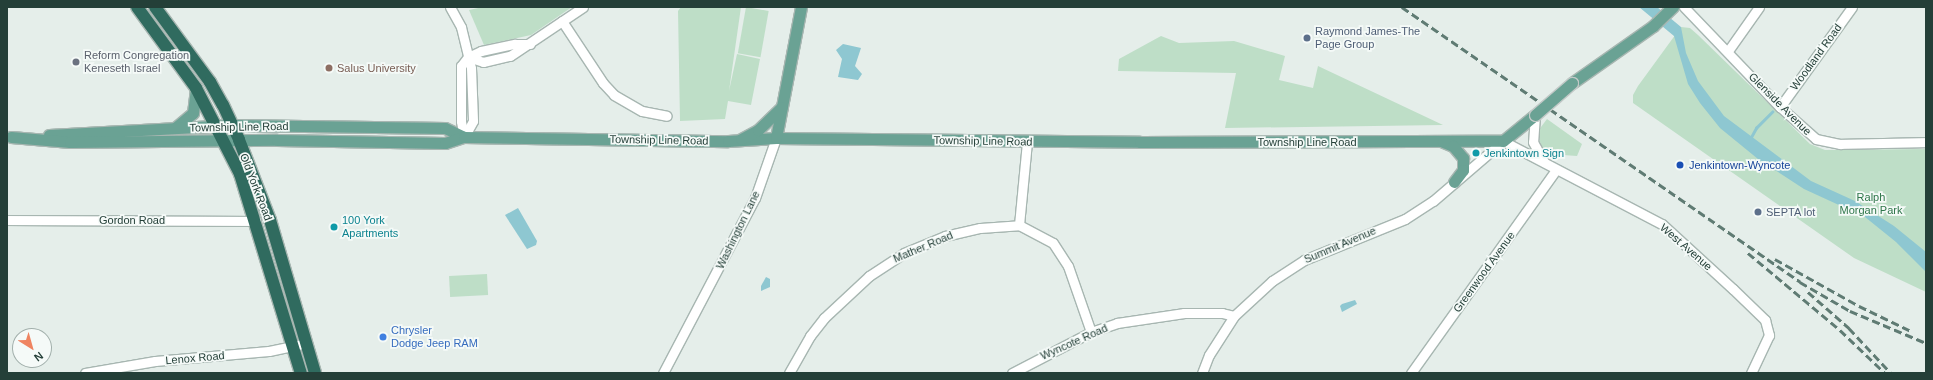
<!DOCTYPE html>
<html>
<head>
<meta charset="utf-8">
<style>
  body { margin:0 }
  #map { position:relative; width:1933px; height:380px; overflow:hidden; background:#e5eeea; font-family:Helvetica,sans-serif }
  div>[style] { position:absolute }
  .green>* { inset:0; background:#bedec7; transform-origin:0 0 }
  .water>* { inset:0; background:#8ec7d1 }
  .stream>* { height:2.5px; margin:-1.25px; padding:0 1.25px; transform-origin:1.25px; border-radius:1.25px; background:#8ec7d1 }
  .roads { filter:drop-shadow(1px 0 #a7b6b1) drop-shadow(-1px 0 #a7b6b1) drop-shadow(0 1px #a7b6b1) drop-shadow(0 -1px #a7b6b1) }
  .minor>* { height:9px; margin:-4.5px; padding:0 4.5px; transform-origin:4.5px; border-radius:4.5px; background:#fff }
  .major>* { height:11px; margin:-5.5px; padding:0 5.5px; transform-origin:5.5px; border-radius:5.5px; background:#6aa294 }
  .highway>* { height:12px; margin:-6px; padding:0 6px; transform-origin:6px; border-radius:6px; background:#306b5f }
  .rail>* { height:2.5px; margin-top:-1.25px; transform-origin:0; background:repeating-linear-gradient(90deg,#5f7b73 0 8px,transparent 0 12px) }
  .bridges { filter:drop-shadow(1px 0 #c2c9c7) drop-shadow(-1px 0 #c2c9c7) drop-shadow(0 1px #c2c9c7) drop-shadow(0 -1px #c2c9c7) }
  .major-bridge>* { height:11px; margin:-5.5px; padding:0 5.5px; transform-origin:5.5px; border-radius:5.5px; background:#6aa294 }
  .dots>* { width:11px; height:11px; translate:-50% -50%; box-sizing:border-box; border:2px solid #f5faf8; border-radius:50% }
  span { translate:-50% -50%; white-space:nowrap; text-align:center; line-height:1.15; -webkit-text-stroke:3.5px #f5faf8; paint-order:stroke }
  .service-label { font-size:11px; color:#4e5e75 }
  .left { translate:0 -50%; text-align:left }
  .worship-label { font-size:11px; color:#5b616d }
  .street-label { font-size:11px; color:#243f38 }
  .education-label { font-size:11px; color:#785e54 }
  .culture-label { font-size:11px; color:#0d838f }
  .transit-label { font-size:11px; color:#164399 }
  .park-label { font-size:11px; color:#2f764a }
  .shop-label { font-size:11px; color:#366cbe }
  .frame { position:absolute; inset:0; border:8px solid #243f38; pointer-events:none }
  .north { position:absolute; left:12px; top:328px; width:40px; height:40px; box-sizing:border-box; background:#f5faf8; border:1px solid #a1afab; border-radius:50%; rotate:143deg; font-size:11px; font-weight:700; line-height:16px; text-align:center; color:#243f38 }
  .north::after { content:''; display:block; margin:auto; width:14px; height:18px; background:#ef8461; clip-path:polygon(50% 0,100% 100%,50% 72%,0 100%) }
</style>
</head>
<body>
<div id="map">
  <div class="green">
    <div style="clip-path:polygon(483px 7px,572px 7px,531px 35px,484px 45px,469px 10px)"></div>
    <div style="clip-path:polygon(681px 7px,741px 7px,729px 91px,737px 54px,760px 59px,751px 105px,728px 101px,725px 119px,680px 121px,678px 11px)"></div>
    <div style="left:746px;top:7px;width:23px;height:47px;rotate:10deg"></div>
    <div style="clip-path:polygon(1681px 27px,1690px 28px,1698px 35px,1810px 144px,1825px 150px,1926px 149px,1926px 292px,1854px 258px,1633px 103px,1633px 95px,1638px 86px)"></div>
    <div style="clip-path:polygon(1161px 36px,1179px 43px,1234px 41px,1285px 56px,1279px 80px,1313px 88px,1318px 66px,1443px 125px,1225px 128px,1236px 73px,1118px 71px,1119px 59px)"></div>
    <div style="clip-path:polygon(1547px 119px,1582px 144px,1577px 156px,1549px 154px,1541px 147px,1538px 131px)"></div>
    <div style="left:487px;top:274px;width:21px;height:38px;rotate:87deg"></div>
  </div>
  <div class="water">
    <div style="clip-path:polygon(1639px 7px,1657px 7px,1681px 27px,1686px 53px,1698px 81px,1724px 116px,1811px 181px,1855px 201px,1894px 226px,1926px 252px,1926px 272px,1896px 242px,1865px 217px,1804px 189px,1758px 159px,1720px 128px,1700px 103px,1688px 84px,1674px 36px)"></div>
    <div style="clip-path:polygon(843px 44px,861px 48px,855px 66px,862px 74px,858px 80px,838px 77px,842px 59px,836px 50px)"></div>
    <div style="clip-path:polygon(518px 208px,537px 241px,536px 245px,527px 249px,505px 215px)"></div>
    <div style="clip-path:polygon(766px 277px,770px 279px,770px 287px,761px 291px,761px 286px)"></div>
    <div style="clip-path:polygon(1355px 300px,1357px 304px,1342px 312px,1340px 306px,1342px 304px)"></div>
  </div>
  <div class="stream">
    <div style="left:1750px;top:139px;width:13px;rotate:-61deg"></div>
    <div style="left:1756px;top:128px;width:23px;rotate:-45deg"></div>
  </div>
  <div class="roads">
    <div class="minor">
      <div style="left:450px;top:7px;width:23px;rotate:61deg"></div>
      <div style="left:461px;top:27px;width:42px;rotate:76.3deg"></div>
      <div style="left:471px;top:68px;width:53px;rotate:87.8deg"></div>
      <div style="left:473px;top:121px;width:18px;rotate:119deg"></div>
      <div style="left:1684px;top:7px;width:139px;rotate:46.2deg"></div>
      <div style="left:1780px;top:107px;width:48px;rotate:41.6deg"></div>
      <div style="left:1816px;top:139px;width:25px;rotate:12deg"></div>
      <div style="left:1840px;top:144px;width:86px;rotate:-1.3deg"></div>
      <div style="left:562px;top:21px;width:74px;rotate:56.5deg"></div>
      <div style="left:603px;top:83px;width:16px;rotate:47deg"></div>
      <div style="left:614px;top:95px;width:32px;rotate:30deg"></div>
      <div style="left:642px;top:111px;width:25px;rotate:11deg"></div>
      <div style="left:1728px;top:51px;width:54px;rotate:-54.8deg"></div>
      <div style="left:468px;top:57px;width:16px;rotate:18deg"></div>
      <div style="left:483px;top:62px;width:28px;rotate:-13deg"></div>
      <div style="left:510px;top:56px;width:88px;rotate:-33.9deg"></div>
      <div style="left:1780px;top:107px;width:123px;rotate:-54.2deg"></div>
      <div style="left:1535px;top:115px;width:27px;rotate:94deg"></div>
      <div style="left:1533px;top:142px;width:23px;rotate:61deg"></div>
      <div style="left:464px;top:137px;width:16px;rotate:-101deg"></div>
      <div style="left:461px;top:121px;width:55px;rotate:-90deg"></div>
      <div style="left:461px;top:66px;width:11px;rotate:-52deg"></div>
      <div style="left:468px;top:57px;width:14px;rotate:-25deg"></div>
      <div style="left:481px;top:51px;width:35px;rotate:-12deg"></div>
      <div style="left:515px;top:44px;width:15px"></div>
      <div style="left:7px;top:220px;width:249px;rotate:0.2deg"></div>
      <div style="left:1019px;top:225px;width:83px;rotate:-84.5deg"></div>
      <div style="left:85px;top:373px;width:71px;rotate:-9.7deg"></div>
      <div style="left:155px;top:361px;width:114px;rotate:-5deg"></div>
      <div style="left:269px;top:351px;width:38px;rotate:-12deg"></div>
      <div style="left:663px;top:373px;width:198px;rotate:-62.3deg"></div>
      <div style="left:755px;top:198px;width:64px;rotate:-70.7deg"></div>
      <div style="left:789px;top:373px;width:43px;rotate:-60.4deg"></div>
      <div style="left:810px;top:336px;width:23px;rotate:-52deg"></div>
      <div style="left:824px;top:318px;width:62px;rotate:-43deg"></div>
      <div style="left:869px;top:276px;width:42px;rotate:-33.3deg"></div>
      <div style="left:904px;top:253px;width:44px;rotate:-22.5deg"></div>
      <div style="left:945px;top:236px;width:36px;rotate:-13deg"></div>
      <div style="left:980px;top:228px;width:39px;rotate:-4deg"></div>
      <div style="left:1019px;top:225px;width:38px;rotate:28deg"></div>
      <div style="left:1053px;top:243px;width:27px;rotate:57deg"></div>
      <div style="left:1068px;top:266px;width:70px;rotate:70.8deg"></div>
      <div style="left:1012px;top:373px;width:89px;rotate:-27.4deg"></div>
      <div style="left:1091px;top:332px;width:28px;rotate:-19deg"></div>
      <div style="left:1117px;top:323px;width:68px;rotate:-8.5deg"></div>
      <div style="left:1184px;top:313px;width:38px"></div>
      <div style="left:1222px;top:313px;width:12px;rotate:14deg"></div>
      <div style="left:1202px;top:373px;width:19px;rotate:-69deg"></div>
      <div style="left:1209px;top:355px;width:46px;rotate:-57.3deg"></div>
      <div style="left:1234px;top:316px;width:52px;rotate:-42.6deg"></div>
      <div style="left:1272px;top:281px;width:38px;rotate:-33deg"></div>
      <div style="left:1304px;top:260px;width:109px;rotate:-22.1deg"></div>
      <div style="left:1405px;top:219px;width:33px;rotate:-33deg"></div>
      <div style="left:1433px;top:201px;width:92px;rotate:-40.6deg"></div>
      <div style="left:1503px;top:141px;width:179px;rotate:27.6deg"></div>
      <div style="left:1662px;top:224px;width:96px;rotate:42.5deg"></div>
      <div style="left:1733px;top:289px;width:45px;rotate:44.1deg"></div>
      <div style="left:1765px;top:320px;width:16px;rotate:75deg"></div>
      <div style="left:1769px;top:335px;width:42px;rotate:115.3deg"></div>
      <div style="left:1411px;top:373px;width:249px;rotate:-54.5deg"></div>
    </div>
    <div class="major">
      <div style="left:1572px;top:83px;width:99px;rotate:-35.1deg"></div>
      <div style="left:1653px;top:26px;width:28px;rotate:-44deg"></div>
      <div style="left:175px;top:128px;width:23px;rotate:-40deg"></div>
      <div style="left:193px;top:113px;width:25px;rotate:-83deg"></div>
      <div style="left:49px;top:135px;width:184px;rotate:-3.1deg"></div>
      <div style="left:233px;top:125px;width:212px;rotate:0.8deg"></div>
      <div style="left:445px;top:128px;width:21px;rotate:25deg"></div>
      <div style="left:11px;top:137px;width:59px;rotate:4.8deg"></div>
      <div style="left:70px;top:142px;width:207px;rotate:-0.6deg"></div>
      <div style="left:277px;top:140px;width:168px;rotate:1deg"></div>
      <div style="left:445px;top:143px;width:20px;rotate:-18deg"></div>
      <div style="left:464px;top:137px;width:264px;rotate:0.9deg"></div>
      <div style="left:728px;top:141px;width:48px;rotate:-3.6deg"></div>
      <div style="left:776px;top:138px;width:364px;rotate:0.6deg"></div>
      <div style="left:1140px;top:142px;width:363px;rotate:-0.2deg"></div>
      <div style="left:1503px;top:141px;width:41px;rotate:-39.1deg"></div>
      <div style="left:776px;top:138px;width:133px;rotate:-79.2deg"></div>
      <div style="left:741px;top:139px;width:19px;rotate:-28deg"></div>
      <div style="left:758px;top:130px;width:33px;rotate:-44deg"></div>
      <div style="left:1443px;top:142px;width:11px;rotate:22deg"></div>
      <div style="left:1453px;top:146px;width:16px;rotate:50deg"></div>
      <div style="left:1463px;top:158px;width:12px;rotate:90deg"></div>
      <div style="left:1463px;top:170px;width:15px;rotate:127deg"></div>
    </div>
    <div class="highway">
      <div style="left:137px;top:7px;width:100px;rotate:53.9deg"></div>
      <div style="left:196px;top:88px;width:97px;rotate:62.9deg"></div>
      <div style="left:240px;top:174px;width:208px;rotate:73deg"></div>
      <div style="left:155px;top:7px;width:93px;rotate:53.7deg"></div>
      <div style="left:210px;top:82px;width:26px;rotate:61deg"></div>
      <div style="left:223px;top:105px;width:38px;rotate:65deg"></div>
      <div style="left:239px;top:140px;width:86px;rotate:68.8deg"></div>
      <div style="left:270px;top:220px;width:159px;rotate:73.6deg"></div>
    </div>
  </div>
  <div class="rail">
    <div style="left:1402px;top:7px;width:484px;rotate:34.6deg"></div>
    <div style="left:1800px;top:282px;width:58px;rotate:30.1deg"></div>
    <div style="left:1850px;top:311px;width:82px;rotate:22.8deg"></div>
    <div style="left:1748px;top:253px;width:120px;rotate:39.9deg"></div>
    <div style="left:1840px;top:330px;width:62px;rotate:43.7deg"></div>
    <div style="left:1775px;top:259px;width:96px;rotate:29.2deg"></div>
    <div style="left:1859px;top:306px;width:58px;rotate:25.7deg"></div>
    <div style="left:1808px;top:292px;width:55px;rotate:41.3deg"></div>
    <div style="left:1849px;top:328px;width:62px;rotate:47deg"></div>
  </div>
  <div class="bridges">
    <div class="major-bridge">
      <div style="left:1535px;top:115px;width:49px;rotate:-40.9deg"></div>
    </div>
  </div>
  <div class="dots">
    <div style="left:1307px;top:38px;background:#5c6f8a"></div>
    <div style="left:76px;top:62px;background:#6b7280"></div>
    <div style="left:329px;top:68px;background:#8d6e63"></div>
    <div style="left:1476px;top:153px;background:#0f9aa8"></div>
    <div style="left:1680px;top:165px;background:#1a4fb4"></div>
    <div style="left:1758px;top:212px;background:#5c6f8a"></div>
    <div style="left:334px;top:227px;background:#0f9aa8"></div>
    <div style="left:383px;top:337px;background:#3f7fe0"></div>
  </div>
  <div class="service-label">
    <span class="left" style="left:1315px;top:38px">Raymond James-The<br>Page Group</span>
    <span class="left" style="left:1766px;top:212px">SEPTA lot</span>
  </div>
  <div class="worship-label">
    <span class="left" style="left:84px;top:62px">Reform Congregation<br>Keneseth Israel</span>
  </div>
  <div class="street-label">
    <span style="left:1816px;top:57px;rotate:-54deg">Woodland Road</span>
    <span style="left:1780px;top:104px;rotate:45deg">Glenside Avenue</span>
    <span style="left:239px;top:127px;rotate:-1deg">Township Line Road</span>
    <span style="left:659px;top:140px;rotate:1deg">Township Line Road</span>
    <span style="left:983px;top:141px;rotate:1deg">Township Line Road</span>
    <span style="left:1307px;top:142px">Township Line Road</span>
    <span style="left:256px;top:187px;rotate:69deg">Old York Road</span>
    <span style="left:132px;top:220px">Gordon Road</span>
    <span style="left:738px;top:230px;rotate:-64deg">Washington Lane</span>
    <span style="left:1340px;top:245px;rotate:-23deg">Summit Avenue</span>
    <span style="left:923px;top:247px;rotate:-23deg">Mather Road</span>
    <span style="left:1686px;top:247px;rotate:41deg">West Avenue</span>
    <span style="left:1484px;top:272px;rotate:-54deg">Greenwood Avenue</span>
    <span style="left:1074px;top:342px;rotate:-24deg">Wyncote Road</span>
    <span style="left:195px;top:358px;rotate:-5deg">Lenox Road</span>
  </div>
  <div class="education-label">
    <span class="left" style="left:337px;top:68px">Salus University</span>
  </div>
  <div class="culture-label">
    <span class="left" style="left:1484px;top:153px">Jenkintown Sign</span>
    <span class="left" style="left:342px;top:227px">100 York<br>Apartments</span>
  </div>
  <div class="transit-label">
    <span class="left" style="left:1689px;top:165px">Jenkintown-Wyncote</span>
  </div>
  <div class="park-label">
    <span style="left:1871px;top:204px">Ralph<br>Morgan Park</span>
  </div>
  <div class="shop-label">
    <span class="left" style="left:391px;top:337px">Chrysler<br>Dodge Jeep RAM</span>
  </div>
  <div class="frame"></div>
  <div class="north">N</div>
</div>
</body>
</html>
